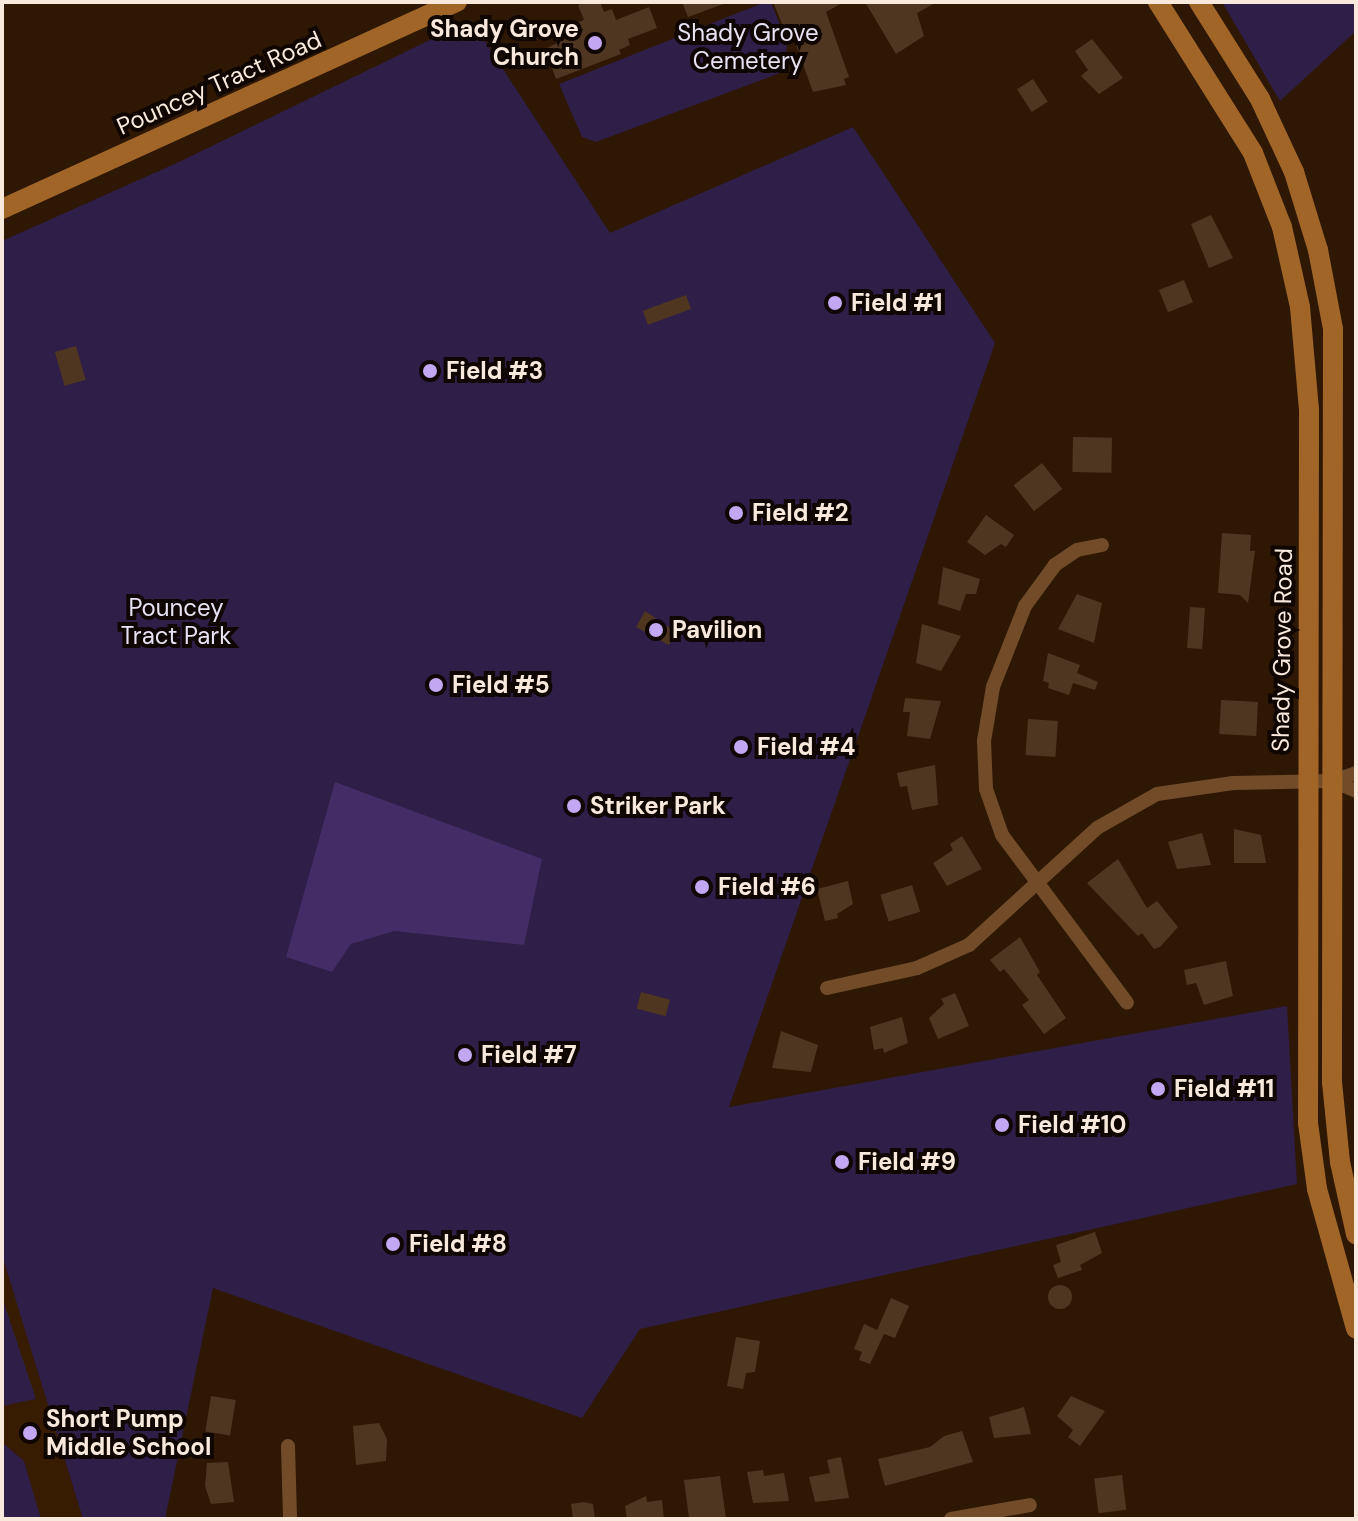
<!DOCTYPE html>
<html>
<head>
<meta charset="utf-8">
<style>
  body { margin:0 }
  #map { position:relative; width:1358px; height:1521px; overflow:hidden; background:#2e1804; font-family:"DM Sans",sans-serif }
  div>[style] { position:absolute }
  .built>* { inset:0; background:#371c01 }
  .green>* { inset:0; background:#2f1e47 }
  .water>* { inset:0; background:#442c66 }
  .building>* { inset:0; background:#4f3621; transform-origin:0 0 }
  .round { border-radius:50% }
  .minor>* { height:14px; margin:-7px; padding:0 7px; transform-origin:7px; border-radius:7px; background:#724c29 }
  .secondary>* { height:20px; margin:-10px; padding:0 10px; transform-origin:10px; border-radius:10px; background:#a26528 }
  .dots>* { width:22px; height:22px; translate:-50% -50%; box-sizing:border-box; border:4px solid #0f0601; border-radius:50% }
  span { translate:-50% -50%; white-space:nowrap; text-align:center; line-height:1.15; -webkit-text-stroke:8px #0f0601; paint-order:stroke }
  .poi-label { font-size:24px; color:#f8e9dc; font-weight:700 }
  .right { translate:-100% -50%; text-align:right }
  .left { translate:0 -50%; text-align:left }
  .park-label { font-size:24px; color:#e7e1f4 }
  .street-label { font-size:24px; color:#f8e9dc }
  .frame { position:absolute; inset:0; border:4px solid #f8e9dc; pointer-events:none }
</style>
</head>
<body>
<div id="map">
  <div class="built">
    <div style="clip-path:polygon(2px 1255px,32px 1347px,83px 1519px,2px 1519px)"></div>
  </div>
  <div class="green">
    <div style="clip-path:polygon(765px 2px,771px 2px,787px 43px,785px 71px,596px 142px,582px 137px,559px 84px)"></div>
    <div style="clip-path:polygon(1222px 2px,1356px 2px,1356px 31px,1280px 101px)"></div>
    <div style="clip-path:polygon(471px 20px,610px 233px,853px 127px,995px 343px,729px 1107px,1287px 1006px,1297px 1184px,640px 1329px,582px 1418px,213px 1288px,165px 1519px,83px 1519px,2px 1255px,2px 241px,179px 162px)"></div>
    <div style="clip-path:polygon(2px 1297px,36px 1399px,2px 1406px)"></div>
    <div style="clip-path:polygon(2px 1442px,24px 1461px,41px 1519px,2px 1519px)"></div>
  </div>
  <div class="water">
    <div style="clip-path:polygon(335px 782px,542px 859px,524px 945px,394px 931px,351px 944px,332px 972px,286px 957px)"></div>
  </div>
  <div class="building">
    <div style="clip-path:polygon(586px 2px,600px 2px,604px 12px,612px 9px,616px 20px,649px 7px,657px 28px,628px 39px,630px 45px,619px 50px,621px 54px,556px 79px,545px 49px,580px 32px,577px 23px,584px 20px,578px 5px)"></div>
    <div style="clip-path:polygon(682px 2px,726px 2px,726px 3px,688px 17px)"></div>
    <div style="clip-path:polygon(773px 2px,844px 2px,826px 12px,849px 77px,844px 79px,846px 85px,813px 92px,790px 28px,785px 31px)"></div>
    <div style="clip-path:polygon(865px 2px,937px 2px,917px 13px,924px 36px,896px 54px)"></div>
    <div style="clip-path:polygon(1092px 39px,1123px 78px,1099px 94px,1081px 76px,1088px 70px,1075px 51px)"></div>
    <div style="left:1033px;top:79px;width:27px;height:19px;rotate:57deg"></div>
    <div style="clip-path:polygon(1211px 215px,1233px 258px,1209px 268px,1191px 224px)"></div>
    <div style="left:1184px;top:280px;width:24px;height:27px;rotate:68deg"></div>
    <div style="left:686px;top:295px;width:15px;height:46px;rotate:70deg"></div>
    <div style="left:76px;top:346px;width:35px;height:22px;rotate:74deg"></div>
    <div style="left:1073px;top:437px;width:39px;height:35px;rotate:1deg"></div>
    <div style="left:1042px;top:463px;width:33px;height:36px;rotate:52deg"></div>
    <div style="clip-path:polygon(986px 515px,1014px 535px,1006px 547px,1001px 544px,985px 555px,967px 542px)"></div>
    <div style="clip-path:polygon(1222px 533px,1251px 535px,1250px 551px,1255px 551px,1248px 603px,1240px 595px,1218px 593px)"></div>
    <div style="clip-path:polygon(943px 567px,980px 579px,976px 594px,966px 594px,960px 611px,938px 604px)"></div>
    <div style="clip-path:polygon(1077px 594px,1102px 603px,1094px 643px,1058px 629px)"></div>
    <div style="left:1190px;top:607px;width:15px;height:41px;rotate:4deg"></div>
    <div style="clip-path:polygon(645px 611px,676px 632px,669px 645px,636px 627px)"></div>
    <div style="clip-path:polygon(922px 624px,961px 636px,941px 671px,916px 663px)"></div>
    <div style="clip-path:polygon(1048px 653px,1080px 665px,1077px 673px,1098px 682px,1095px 690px,1073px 683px,1069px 695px,1048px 688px,1049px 683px,1043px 681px)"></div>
    <div style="clip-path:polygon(905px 698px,941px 701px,930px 739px,907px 736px,910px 712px,903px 712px)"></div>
    <div style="left:1258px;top:702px;width:34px;height:37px;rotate:93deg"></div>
    <div style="left:1028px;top:719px;width:30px;height:36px;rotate:4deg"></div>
    <div style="clip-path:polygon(935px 765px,938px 805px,912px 810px,907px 786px,900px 787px,897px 773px)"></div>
    <div style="clip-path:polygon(1234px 829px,1261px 835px,1266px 863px,1234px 863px)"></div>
    <div style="clip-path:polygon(1202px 833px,1211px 865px,1177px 869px,1168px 842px)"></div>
    <div style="clip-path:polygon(962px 836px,982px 869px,947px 886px,933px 863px,953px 850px,950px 844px)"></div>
    <div style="clip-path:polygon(1118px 859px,1147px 908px,1157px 901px,1178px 927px,1160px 947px,1154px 949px,1142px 933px,1138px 936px,1087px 883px)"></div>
    <div style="clip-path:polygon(848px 881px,853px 904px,837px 914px,838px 918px,825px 921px,817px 889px)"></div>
    <div style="left:912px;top:885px;width:28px;height:33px;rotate:73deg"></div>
    <div style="clip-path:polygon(1020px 937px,1040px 972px,1037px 975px,1066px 1018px,1044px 1034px,1022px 1005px,1029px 1000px,1004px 969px,1000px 972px,990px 960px)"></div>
    <div style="clip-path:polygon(1226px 961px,1233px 996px,1204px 1005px,1196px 983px,1187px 985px,1184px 970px)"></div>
    <div style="left:641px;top:992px;width:30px;height:17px;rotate:15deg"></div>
    <div style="clip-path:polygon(955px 993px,969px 1026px,938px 1039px,929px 1018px,944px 1004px,941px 999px)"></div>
    <div style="clip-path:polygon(902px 1017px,908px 1043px,884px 1053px,883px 1048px,874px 1050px,870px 1027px)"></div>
    <div style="clip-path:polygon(781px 1031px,818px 1045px,811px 1072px,772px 1068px)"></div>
    <div style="clip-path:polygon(1095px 1232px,1102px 1253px,1080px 1265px,1082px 1270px,1058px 1278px,1053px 1265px,1061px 1262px,1056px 1245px)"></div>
    <div class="round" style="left:1048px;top:1285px;width:24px;height:24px"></div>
    <div style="clip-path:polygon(891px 1298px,909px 1306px,895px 1338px,884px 1334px,870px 1364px,859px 1360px,862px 1352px,854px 1349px,864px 1324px,877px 1330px)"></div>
    <div style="clip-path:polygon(736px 1337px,760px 1341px,755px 1372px,746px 1373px,743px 1389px,727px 1386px)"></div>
    <div style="left:211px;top:1396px;width:25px;height:36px;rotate:9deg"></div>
    <div style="clip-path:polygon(1071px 1396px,1105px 1411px,1080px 1446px,1068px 1437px,1073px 1430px,1057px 1416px)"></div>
    <div style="clip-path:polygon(1024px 1407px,1031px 1434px,994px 1438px,989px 1417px)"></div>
    <div style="clip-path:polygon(379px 1423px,387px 1439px,386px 1461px,356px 1465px,353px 1426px)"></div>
    <div style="clip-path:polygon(962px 1431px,973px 1462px,885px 1486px,878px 1459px,930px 1447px,944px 1436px)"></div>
    <div style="clip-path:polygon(841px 1457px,849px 1498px,815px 1502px,809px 1477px,830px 1473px,827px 1460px)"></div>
    <div style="clip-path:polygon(228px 1462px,234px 1502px,211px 1504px,205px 1486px,207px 1463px)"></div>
    <div style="clip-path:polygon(763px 1470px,764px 1476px,784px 1473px,789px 1501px,753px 1503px,747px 1472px)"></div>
    <div style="left:1122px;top:1475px;width:35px;height:28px;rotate:83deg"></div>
    <div style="clip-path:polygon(720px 1476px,726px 1518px,689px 1518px,684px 1480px)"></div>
    <div style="clip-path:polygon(646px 1496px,647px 1502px,662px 1500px,664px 1519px,627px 1519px,625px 1506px)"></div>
    <div style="clip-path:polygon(584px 1502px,593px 1504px,595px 1519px,573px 1519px,571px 1504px)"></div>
  </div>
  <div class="minor">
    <div style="left:1102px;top:545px;width:25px;rotate:169deg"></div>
    <div style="left:1077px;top:550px;width:27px;rotate:146deg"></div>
    <div style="left:1055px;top:565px;width:51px;rotate:126.2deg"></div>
    <div style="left:1025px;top:606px;width:87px;rotate:111.6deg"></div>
    <div style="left:993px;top:687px;width:55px;rotate:99.5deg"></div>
    <div style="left:984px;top:741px;width:48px;rotate:87.6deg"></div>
    <div style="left:986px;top:789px;width:49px;rotate:70.8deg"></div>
    <div style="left:1002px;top:835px;width:209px;rotate:53.3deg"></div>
    <div style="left:1356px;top:773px;width:24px;rotate:161deg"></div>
    <div style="left:1333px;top:781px;width:25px;rotate:23deg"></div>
    <div style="left:827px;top:988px;width:92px;rotate:-12.5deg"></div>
    <div style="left:917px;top:968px;width:57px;rotate:-23.9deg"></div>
    <div style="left:969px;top:945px;width:173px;rotate:-42.4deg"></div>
    <div style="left:1097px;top:828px;width:69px;rotate:-29.5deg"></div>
    <div style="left:1157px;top:794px;width:77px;rotate:-8.2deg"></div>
    <div style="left:1233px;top:783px;width:100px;rotate:-1.1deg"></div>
    <div style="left:288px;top:1446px;width:73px;rotate:88.4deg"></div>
    <div style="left:951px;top:1519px;width:80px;rotate:-10deg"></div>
  </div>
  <div class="secondary">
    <div style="left:1158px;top:2px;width:178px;rotate:57.8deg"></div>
    <div style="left:1253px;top:153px;width:79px;rotate:68.6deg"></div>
    <div style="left:1282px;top:227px;width:82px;rotate:77.3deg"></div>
    <div style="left:1300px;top:307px;width:103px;rotate:85deg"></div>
    <div style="left:1309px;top:410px;width:713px;rotate:90.08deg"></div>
    <div style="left:1308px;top:1123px;width:67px;rotate:82.2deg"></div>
    <div style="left:1317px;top:1189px;width:145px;rotate:74.4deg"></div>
    <div style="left:1199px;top:2px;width:115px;rotate:57.8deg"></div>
    <div style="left:1260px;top:99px;width:81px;rotate:65deg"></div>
    <div style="left:1294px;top:172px;width:82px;rotate:72.9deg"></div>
    <div style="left:1318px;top:250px;width:80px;rotate:79.2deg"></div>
    <div style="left:1333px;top:329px;width:753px;rotate:90.08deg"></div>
    <div style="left:1332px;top:1082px;width:80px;rotate:84.3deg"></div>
    <div style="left:1340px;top:1162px;width:74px;rotate:77.5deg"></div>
    <div style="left:2px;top:209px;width:500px;rotate:-24.5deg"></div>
  </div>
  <div class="dots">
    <div style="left:595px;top:43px;background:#c3a7f2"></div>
    <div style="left:835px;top:303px;background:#c3a7f2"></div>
    <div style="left:430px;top:371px;background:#c3a7f2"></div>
    <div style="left:736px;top:513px;background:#c3a7f2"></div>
    <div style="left:656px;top:630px;background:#c3a7f2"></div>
    <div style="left:436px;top:685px;background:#c3a7f2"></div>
    <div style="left:741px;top:747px;background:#c3a7f2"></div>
    <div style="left:574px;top:806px;background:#c3a7f2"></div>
    <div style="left:702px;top:887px;background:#c3a7f2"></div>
    <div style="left:465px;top:1055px;background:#c3a7f2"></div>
    <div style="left:1158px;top:1089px;background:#c3a7f2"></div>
    <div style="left:1002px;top:1125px;background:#c3a7f2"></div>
    <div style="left:842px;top:1162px;background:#c3a7f2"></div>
    <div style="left:393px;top:1244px;background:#c3a7f2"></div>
    <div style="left:30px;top:1433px;background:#c3a7f2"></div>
  </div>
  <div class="poi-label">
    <span class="right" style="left:579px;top:43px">Shady Grove<br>Church</span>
    <span class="left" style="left:851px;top:303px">Field #1</span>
    <span class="left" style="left:446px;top:371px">Field #3</span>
    <span class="left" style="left:752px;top:513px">Field #2</span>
    <span class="left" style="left:672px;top:630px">Pavilion</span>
    <span class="left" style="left:452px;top:685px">Field #5</span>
    <span class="left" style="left:757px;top:747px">Field #4</span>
    <span class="left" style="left:590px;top:806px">Striker Park</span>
    <span class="left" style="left:718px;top:887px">Field #6</span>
    <span class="left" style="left:481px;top:1055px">Field #7</span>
    <span class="left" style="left:1174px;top:1089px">Field #11</span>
    <span class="left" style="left:1018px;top:1125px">Field #10</span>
    <span class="left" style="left:858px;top:1162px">Field #9</span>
    <span class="left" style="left:409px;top:1244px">Field #8</span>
    <span class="left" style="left:46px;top:1433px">Short Pump<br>Middle School</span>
  </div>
  <div class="park-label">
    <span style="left:748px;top:47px">Shady Grove<br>Cemetery</span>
    <span style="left:176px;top:622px">Pouncey<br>Tract Park</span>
  </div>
  <div class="street-label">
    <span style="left:219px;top:83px;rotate:-24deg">Pouncey Tract Road</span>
    <span style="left:1282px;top:650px;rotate:-89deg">Shady Grove Road</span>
  </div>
  <div class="frame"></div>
</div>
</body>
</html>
